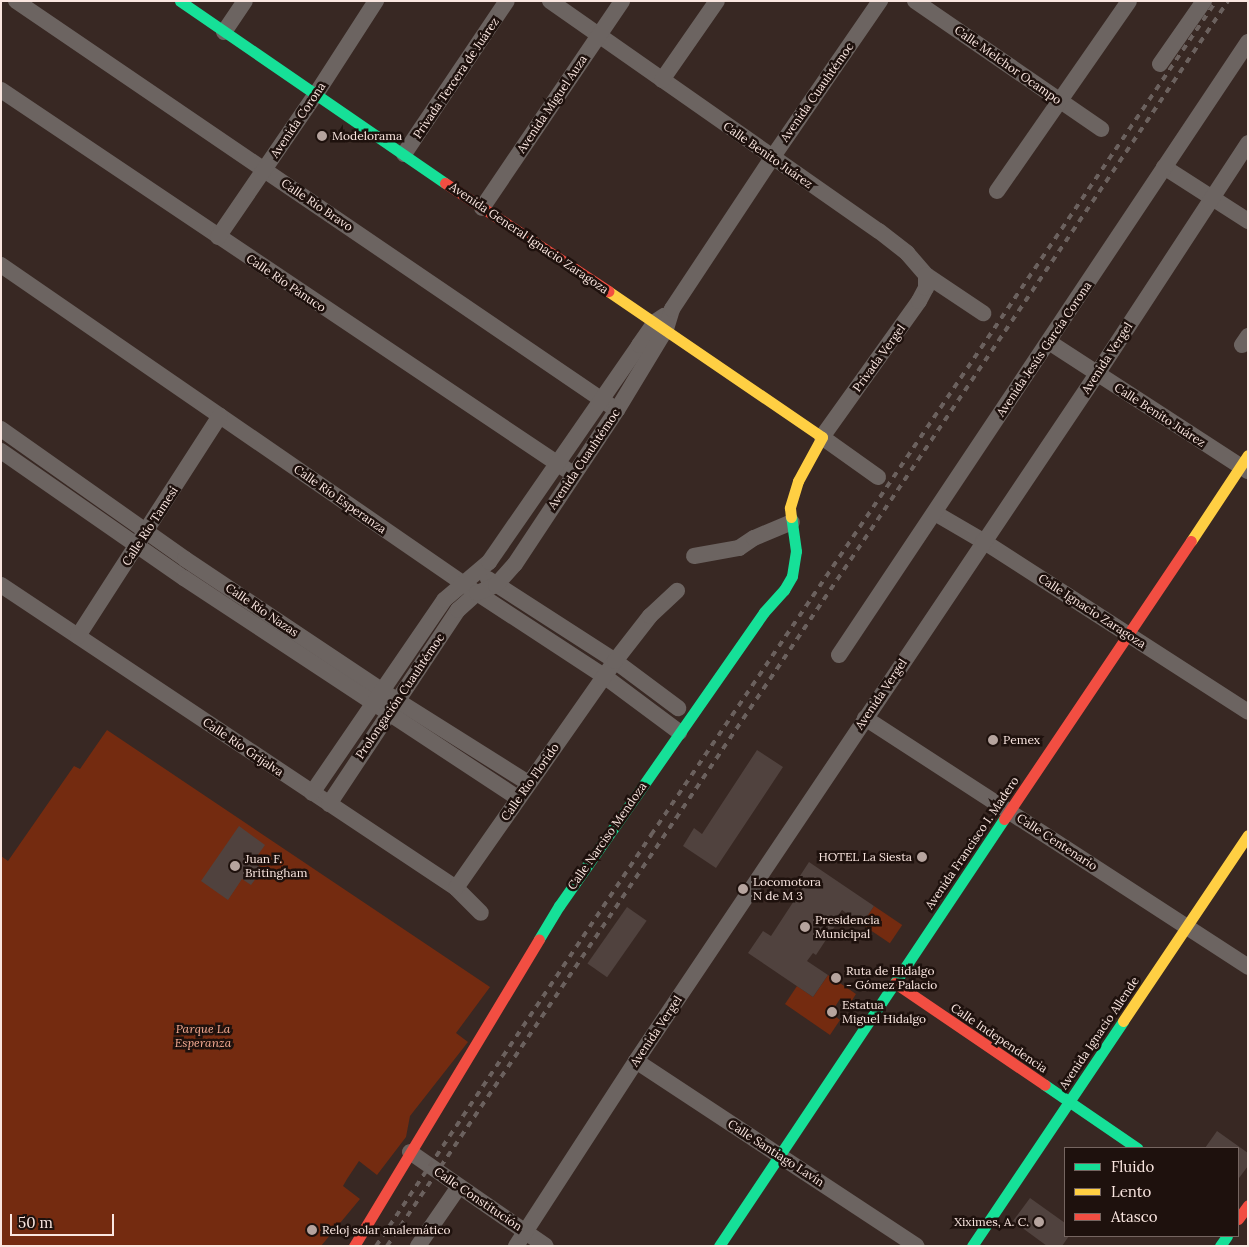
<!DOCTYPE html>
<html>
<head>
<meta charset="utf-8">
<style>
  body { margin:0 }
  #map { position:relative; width:1249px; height:1247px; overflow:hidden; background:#382823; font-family:Lora,serif }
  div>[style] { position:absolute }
  .green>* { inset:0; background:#742b10; transform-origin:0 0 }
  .building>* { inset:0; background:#50423e; transform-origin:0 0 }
  .street>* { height:16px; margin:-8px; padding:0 8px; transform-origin:8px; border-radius:8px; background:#6c6461 }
  .fast>* { height:11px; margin:-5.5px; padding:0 5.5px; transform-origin:5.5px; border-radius:5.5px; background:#16e098 }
  .slow>* { height:11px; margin:-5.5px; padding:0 5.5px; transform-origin:5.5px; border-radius:5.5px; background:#ffcf43 }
  .jam>* { height:11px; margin:-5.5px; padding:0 5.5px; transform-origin:5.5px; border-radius:5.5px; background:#f24e42 }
  .rail>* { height:4px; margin-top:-2px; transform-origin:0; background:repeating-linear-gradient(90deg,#6b615e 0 6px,transparent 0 12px) }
  .dots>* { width:14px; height:14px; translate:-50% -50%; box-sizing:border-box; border:2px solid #1e110d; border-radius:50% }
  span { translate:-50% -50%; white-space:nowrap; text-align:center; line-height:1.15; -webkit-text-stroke:5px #1e110d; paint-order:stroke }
  .street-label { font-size:12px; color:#fae6e0 }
  .poi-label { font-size:12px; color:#fae6e0 }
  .left { translate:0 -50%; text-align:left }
  .right { translate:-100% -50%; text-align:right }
  .park-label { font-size:12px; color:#f6ac94; font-style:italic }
  .frame { position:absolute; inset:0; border:2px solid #fae6e0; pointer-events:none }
  .legend { position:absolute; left:1064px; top:1147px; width:175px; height:90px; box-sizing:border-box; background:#1e110d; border:1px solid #766661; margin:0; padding:6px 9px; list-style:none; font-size:15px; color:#fae6e0 }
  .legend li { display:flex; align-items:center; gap:10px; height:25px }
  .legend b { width:25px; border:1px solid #766661 }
  .scale { position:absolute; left:10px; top:1214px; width:104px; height:22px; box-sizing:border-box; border:2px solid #fae6e0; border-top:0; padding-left:6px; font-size:15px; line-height:18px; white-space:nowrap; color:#fae6e0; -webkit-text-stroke:4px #1e110d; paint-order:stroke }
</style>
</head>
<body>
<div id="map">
  <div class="green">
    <div style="clip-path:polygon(107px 730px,490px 987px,456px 1033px,468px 1042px,410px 1116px,406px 1137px,377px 1175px,359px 1161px,347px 1179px,343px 1186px,360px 1199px,321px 1246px,1px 1246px,1px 856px,8px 861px,74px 766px,80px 769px)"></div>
    <div style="left:874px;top:906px;width:34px;height:22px;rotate:34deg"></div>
    <div style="clip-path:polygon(828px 975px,856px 994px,849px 1005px,840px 999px,831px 1013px,840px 1020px,830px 1035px,785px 1004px,797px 986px,813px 997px)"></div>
  </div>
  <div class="building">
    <div style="clip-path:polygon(757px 750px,783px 767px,716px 868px,683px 846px,694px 828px,702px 834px)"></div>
    <div style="clip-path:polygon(239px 826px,265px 845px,253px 862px,263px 869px,251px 885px,242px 879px,228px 900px,201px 881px)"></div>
    <div style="clip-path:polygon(809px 862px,874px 906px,862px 924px,842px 910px,834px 921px,837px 923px,816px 955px,813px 953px,807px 961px,828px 975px,813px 997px,748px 953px,763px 931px,771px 936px,803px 887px,796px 882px)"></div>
    <div style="left:627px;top:907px;width:24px;height:69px;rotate:35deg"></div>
    <div style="clip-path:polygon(1217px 1131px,1248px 1153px,1248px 1166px,1239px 1178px,1238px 1148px,1205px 1148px)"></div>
    <div style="clip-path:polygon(1030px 1198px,1065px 1223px,1065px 1236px,1069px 1236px,1062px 1246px,1047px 1246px,1013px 1221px)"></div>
  </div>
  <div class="street">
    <div style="left:16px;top:1px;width:727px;rotate:34.24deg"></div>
    <div style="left:550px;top:1px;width:401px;rotate:35deg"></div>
    <div style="left:879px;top:231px;width:36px;rotate:38deg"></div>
    <div style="left:907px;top:253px;width:29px;rotate:49deg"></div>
    <div style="left:926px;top:275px;width:69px;rotate:33.7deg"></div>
    <div style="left:915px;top:1px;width:226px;rotate:34.5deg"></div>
    <div style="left:224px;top:32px;width:37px;rotate:-56deg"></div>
    <div style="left:1160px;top:64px;width:77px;rotate:-55.1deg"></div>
    <div style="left:662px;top:80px;width:96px;rotate:-55.2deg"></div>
    <div style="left:1px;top:90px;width:689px;rotate:33.87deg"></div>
    <div style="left:404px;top:154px;width:184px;rotate:-56.1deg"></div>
    <div style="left:1164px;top:167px;width:100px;rotate:32.7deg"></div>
    <div style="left:997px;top:191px;width:231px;rotate:-55.2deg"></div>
    <div style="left:482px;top:208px;width:250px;rotate:-55.9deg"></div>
    <div style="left:218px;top:237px;width:173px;rotate:-55.6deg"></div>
    <div style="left:316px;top:94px;width:111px;rotate:-57.2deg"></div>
    <div style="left:1px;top:265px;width:578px;rotate:34.57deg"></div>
    <div style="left:477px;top:593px;width:152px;rotate:33.2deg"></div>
    <div style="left:604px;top:676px;width:94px;rotate:36.7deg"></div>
    <div style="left:1049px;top:342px;width:237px;rotate:33deg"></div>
    <div style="left:1242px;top:345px;width:11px;rotate:-56deg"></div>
    <div style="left:1px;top:429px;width:225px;rotate:35.2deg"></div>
    <div style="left:185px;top:559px;width:256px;rotate:33.7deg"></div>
    <div style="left:398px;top:701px;width:154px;rotate:32.2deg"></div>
    <div style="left:1px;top:451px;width:223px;rotate:34.8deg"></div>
    <div style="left:184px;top:578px;width:400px;rotate:33.4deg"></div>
    <div style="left:878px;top:477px;width:69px;rotate:-144.5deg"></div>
    <div style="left:822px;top:437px;width:167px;rotate:-54.5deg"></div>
    <div style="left:919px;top:301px;width:15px;rotate:-62deg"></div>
    <div style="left:926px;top:288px;width:13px;rotate:-90deg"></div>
    <div style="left:935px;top:513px;width:56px;rotate:30.3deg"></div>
    <div style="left:983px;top:541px;width:315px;rotate:32.8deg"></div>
    <div style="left:694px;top:556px;width:46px;rotate:-10.1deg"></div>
    <div style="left:739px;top:548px;width:18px;rotate:-34deg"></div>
    <div style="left:754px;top:538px;width:41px;rotate:-22.8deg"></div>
    <div style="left:488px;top:579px;width:151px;rotate:32.8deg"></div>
    <div style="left:615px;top:661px;width:79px;rotate:36.7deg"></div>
    <div style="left:1px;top:585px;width:547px;rotate:33.66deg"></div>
    <div style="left:456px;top:888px;width:35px;rotate:45deg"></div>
    <div style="left:78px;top:636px;width:262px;rotate:-57.2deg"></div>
    <div style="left:839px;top:655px;width:737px;rotate:-56.29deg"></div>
    <div style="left:865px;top:718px;width:457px;rotate:33deg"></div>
    <div style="left:312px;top:793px;width:234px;rotate:-55.6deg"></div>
    <div style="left:444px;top:600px;width:59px;rotate:-40.2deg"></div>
    <div style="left:489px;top:562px;width:264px;rotate:-55.3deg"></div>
    <div style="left:639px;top:345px;width:28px;rotate:-55deg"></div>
    <div style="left:655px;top:322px;width:11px;rotate:-34deg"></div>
    <div style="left:329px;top:804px;width:233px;rotate:-56.4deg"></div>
    <div style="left:458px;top:610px;width:25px;rotate:-42deg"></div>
    <div style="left:477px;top:593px;width:21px;rotate:-23deg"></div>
    <div style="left:496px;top:585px;width:28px;rotate:-48deg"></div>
    <div style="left:515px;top:564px;width:185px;rotate:-56.5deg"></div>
    <div style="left:617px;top:410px;width:95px;rotate:-58.8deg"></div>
    <div style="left:666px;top:329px;width:21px;rotate:-73deg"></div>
    <div style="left:672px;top:309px;width:181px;rotate:-56.5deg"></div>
    <div style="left:772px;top:158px;width:191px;rotate:-55.5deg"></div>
    <div style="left:456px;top:888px;width:277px;rotate:-55deg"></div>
    <div style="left:615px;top:661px;width:57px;rotate:-52.1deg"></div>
    <div style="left:650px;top:616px;width:37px;rotate:-43deg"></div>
    <div style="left:636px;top:1061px;width:336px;rotate:33.4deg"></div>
    <div style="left:410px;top:1152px;width:165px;rotate:34.7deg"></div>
    <div style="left:418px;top:1246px;width:70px;rotate:-55.4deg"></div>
    <div style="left:516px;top:1246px;width:221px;rotate:-57deg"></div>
    <div style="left:636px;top:1061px;width:827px;rotate:-56.14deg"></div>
    <div style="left:1097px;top:374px;width:276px;rotate:-56.8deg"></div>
  </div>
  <div class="fast">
    <div style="left:180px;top:1px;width:321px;rotate:34.5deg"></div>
    <div style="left:539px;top:939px;width:39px;rotate:-59deg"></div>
    <div style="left:559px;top:906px;width:358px;rotate:-55.1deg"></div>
    <div style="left:764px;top:612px;width:30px;rotate:-48deg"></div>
    <div style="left:784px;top:590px;width:16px;rotate:-60deg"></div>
    <div style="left:792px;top:576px;width:25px;rotate:-81deg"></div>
    <div style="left:796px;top:551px;width:34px;rotate:-98deg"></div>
    <div style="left:1045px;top:1085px;width:112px;rotate:34.4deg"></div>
    <div style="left:719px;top:1246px;width:513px;rotate:-56.28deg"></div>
    <div style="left:972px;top:1246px;width:271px;rotate:-56.1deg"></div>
    <div style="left:1220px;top:1246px;width:12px;rotate:-55deg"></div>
  </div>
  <div class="slow">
    <div style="left:608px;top:291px;width:259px;rotate:34.3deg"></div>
    <div style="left:822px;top:437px;width:50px;rotate:118.6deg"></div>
    <div style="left:798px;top:481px;width:28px;rotate:107deg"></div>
    <div style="left:790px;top:508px;width:9px;rotate:84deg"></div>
    <div style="left:1191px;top:541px;width:103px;rotate:-56.5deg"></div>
    <div style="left:1123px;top:1021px;width:224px;rotate:-56.1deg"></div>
  </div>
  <div class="jam">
    <div style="left:445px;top:183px;width:196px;rotate:33.5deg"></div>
    <div style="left:1004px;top:819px;width:335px;rotate:-56.1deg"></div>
    <div style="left:895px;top:983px;width:181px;rotate:34.2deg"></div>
    <div style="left:1238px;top:1219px;width:17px;rotate:-54deg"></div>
    <div style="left:354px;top:1246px;width:358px;rotate:-58.9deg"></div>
  </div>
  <div class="rail">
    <div style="left:376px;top:1246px;width:495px;rotate:-56.2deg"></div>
    <div style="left:651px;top:835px;width:1007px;rotate:-55.88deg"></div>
    <div style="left:387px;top:1246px;width:1502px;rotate:-55.96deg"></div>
  </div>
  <div class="dots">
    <div style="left:322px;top:136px;background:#b6a49e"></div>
    <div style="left:993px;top:740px;background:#b6a49e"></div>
    <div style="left:922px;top:857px;background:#b6a49e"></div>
    <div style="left:235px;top:866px;background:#b6a49e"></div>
    <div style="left:743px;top:889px;background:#b6a49e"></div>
    <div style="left:805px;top:927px;background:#b6a49e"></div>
    <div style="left:836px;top:978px;background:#b6a49e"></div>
    <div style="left:832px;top:1012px;background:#b6a49e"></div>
    <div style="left:1039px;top:1222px;background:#b6a49e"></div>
    <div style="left:312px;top:1230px;background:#b6a49e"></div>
  </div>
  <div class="street-label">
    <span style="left:1008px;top:65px;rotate:35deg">Calle Melchor Ocampo</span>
    <span style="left:456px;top:78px;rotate:-56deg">Privada Tercera de Juárez</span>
    <span style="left:817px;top:92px;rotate:-55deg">Avenida Cuauhtémoc</span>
    <span style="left:552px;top:104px;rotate:-56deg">Avenida Miguel Auza</span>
    <span style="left:298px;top:120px;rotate:-56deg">Avenida Corona</span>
    <span style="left:768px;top:155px;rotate:35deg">Calle Benito Juárez</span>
    <span style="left:317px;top:205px;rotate:34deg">Calle Río Bravo</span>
    <span style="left:529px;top:238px;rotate:34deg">Avenida General Ignacio Zaragoza</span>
    <span style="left:286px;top:283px;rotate:34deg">Calle Río Pánuco</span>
    <span style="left:1044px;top:349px;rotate:-56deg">Avenida Jesús García Corona</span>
    <span style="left:879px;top:358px;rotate:-54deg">Privada Vergel</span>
    <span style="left:1107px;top:358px;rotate:-57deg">Avenida Vergel</span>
    <span style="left:1160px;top:415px;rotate:33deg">Calle Benito Juárez</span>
    <span style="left:584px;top:459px;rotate:-56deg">Avenida Cuauhtémoc</span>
    <span style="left:340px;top:499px;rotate:35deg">Calle Río Esperanza</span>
    <span style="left:150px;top:526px;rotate:-57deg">Calle Río Tamesi</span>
    <span style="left:262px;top:610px;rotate:34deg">Calle Río Nazas</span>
    <span style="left:1092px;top:611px;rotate:33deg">Calle Ignacio Zaragoza</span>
    <span style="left:881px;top:694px;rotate:-56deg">Avenida Vergel</span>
    <span style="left:400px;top:696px;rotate:-56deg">Prolongación Cuauhtémoc</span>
    <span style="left:243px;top:747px;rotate:34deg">Calle Río Grijalva</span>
    <span style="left:530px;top:782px;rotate:-55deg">Calle Río Florido</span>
    <span style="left:607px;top:836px;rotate:-55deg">Calle Narciso Mendoza</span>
    <span style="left:1057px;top:842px;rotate:33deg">Calle Centenario</span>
    <span style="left:972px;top:843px;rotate:-56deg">Avenida Francisco I. Madero</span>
    <span style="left:656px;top:1031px;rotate:-56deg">Avenida Vergel</span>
    <span style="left:1099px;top:1033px;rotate:-56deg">Avenida Ignacio Allende</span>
    <span style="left:999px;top:1038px;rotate:34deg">Calle Independencia</span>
    <span style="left:776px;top:1153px;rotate:33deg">Calle Santiago Lavín</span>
    <span style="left:478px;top:1199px;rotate:34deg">Calle Constitución</span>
  </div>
  <div class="poi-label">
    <span class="left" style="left:332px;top:136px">Modelorama</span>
    <span class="left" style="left:1003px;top:740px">Pemex</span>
    <span class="right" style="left:912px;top:857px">HOTEL La Siesta</span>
    <span class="left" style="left:245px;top:866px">Juan F.<br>Britingham</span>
    <span class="left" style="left:753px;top:889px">Locomotora<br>N de M 3</span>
    <span class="left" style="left:815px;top:927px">Presidencia<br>Municipal</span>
    <span class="left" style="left:846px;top:978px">Ruta de Hidalgo<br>- Gómez Palacio</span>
    <span class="left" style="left:842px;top:1012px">Estatua<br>Miguel Hidalgo</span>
    <span class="right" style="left:1029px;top:1222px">Xiximes, A. C.</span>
    <span class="left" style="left:322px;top:1230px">Reloj solar analemático</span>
  </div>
  <div class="park-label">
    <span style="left:203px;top:1036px">Parque La<br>Esperanza</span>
  </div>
  <div class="frame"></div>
  <ul class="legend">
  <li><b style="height:6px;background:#16e098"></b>Fluido</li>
  <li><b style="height:6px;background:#ffcf43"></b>Lento</li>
  <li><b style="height:6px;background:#f24e42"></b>Atasco</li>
  </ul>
  <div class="scale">50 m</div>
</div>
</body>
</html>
